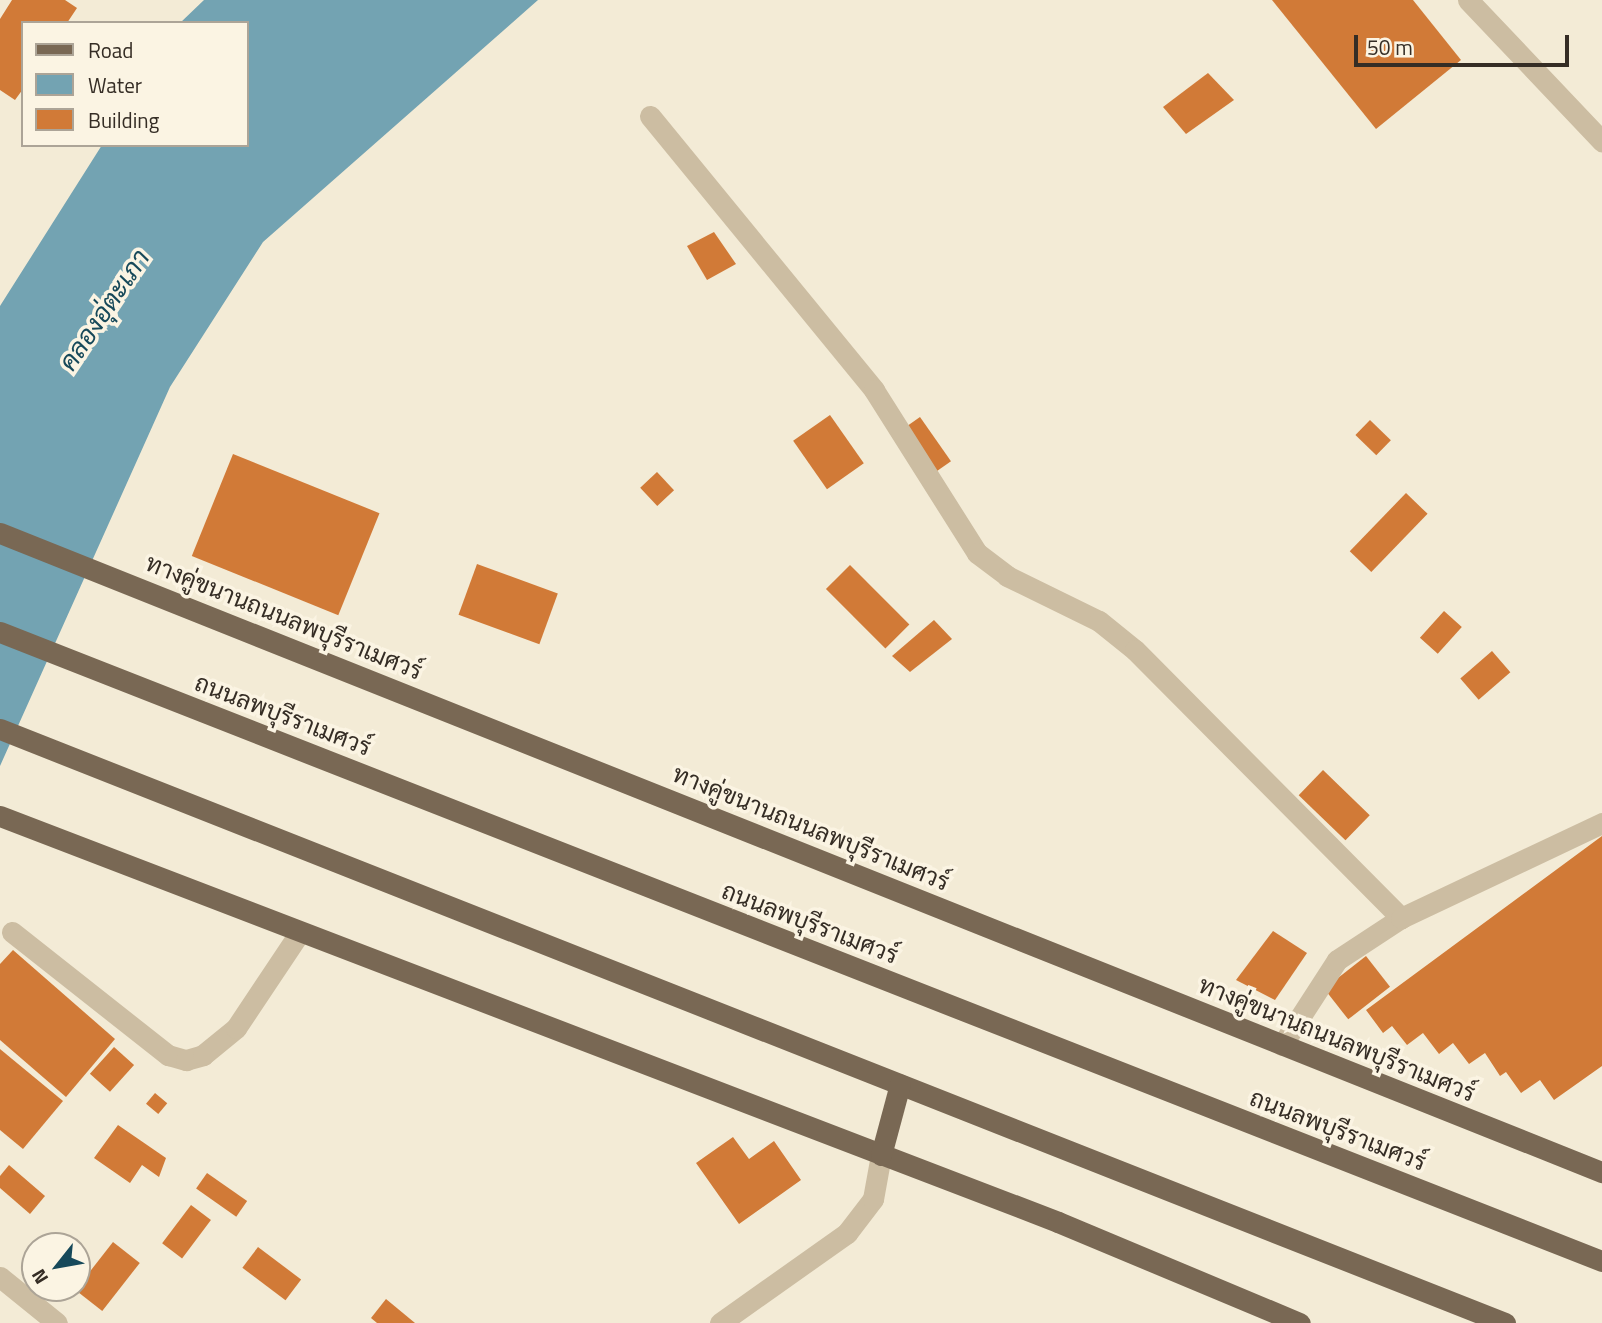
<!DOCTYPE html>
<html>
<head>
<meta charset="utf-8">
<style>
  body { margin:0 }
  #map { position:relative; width:1602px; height:1323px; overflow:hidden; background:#f3ebd6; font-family:"Titillium Web",Sarabun,sans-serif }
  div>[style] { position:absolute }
  .water>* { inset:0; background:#73a3b2 }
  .building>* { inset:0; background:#d17a37; transform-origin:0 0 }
  .minor>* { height:21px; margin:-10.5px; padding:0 10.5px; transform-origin:10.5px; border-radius:10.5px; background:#ccbda2 }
  .major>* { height:21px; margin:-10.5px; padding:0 10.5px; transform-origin:10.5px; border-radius:10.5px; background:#796854 }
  span { translate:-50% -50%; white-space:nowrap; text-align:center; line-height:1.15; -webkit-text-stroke:7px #fbf4e3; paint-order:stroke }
  .street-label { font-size:24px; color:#352d25 }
  .water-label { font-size:26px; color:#17495a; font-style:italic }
  .legend { position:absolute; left:21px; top:21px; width:228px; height:126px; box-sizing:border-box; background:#fbf4e3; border:2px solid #aca497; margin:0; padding:9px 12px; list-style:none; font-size:21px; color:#352d25 }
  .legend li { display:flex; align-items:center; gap:14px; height:35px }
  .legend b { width:35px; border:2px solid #aca497 }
  .north { position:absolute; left:21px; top:1232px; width:70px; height:70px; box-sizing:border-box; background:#fbf4e3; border:2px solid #aca497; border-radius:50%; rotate:239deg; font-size:19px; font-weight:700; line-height:28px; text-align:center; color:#352d25 }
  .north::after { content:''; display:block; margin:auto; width:24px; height:32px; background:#17495a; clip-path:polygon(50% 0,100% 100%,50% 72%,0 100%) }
  .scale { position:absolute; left:1354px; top:35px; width:215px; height:32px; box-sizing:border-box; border:4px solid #352d25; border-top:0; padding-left:9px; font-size:21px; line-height:24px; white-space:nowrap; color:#352d25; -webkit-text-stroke:5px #fbf4e3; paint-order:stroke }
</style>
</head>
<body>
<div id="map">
  <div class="water">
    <div style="clip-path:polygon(204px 0,538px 0,263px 242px,170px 387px,0 766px,0 306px,102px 145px,247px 145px,247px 23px,180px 23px)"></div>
  </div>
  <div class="building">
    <div style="clip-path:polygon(12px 0,65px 0,77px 8px,67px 23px,23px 23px,23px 89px,15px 100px,0 90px,0 19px)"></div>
    <div style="clip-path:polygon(1272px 0,1413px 0,1461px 60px,1376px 129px)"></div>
    <div style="clip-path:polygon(1208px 73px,1234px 100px,1186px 134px,1163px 107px)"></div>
    <div style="clip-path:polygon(714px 232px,736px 264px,707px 280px,687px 246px)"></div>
    <div style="left:830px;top:415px;width:59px;height:45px;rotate:55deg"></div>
    <div style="left:920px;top:417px;width:54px;height:34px;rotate:55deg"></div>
    <div style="left:1370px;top:420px;width:29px;height:21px;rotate:44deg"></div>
    <div style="left:233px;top:454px;width:158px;height:110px;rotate:22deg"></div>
    <div style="left:657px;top:472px;width:25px;height:23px;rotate:47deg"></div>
    <div style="left:1406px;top:493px;width:30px;height:81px;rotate:44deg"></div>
    <div style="left:477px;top:564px;width:86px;height:54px;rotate:20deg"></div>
    <div style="left:850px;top:565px;width:84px;height:34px;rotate:45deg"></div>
    <div style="left:1444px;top:611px;width:24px;height:36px;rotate:42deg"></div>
    <div style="clip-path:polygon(934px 620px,952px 639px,910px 672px,892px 656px)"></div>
    <div style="left:1492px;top:651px;width:28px;height:42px;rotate:49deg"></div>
    <div style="left:1323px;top:770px;width:65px;height:35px;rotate:44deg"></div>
    <div style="clip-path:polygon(1602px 836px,1602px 1066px,1554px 1100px,1540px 1080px,1521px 1093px,1506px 1072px,1500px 1076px,1485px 1053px,1469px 1064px,1453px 1043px,1439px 1054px,1423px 1033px,1407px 1045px,1392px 1026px,1383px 1033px,1366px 1010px)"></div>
    <div style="clip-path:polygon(1273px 931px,1307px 953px,1275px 1000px,1236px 980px)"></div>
    <div style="clip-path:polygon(13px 950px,115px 1039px,66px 1097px,0 1040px,0 964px)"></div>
    <div style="left:1366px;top:956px;width:39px;height:53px;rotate:52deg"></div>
    <div style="left:114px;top:1047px;width:27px;height:36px;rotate:42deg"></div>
    <div style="clip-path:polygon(0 1049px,63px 1101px,23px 1149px,0 1130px)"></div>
    <div style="left:155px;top:1093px;width:16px;height:14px;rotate:40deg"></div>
    <div style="clip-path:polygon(118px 1125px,166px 1158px,159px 1177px,142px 1165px,130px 1183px,94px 1158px)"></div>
    <div style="clip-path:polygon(733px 1137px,749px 1159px,774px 1141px,801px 1180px,739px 1224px,696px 1163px)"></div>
    <div style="clip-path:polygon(9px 1165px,45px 1196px,30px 1214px,0 1188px,0 1176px)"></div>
    <div style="left:207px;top:1173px;width:49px;height:19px;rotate:35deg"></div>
    <div style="left:191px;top:1205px;width:25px;height:48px;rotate:37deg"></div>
    <div style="left:113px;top:1242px;width:34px;height:61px;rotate:38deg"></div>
    <div style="left:258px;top:1247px;width:54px;height:26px;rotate:37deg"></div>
    <div style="clip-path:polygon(386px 1299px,415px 1323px,377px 1323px,371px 1318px)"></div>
  </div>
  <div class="minor">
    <div style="left:1468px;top:0;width:195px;rotate:46.5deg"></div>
    <div style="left:650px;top:116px;width:354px;rotate:50.7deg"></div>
    <div style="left:874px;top:390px;width:193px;rotate:57.7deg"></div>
    <div style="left:977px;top:553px;width:38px;rotate:37deg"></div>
    <div style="left:1007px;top:576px;width:102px;rotate:26.1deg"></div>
    <div style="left:1099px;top:621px;width:46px;rotate:38.9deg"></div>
    <div style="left:1135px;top:650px;width:378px;rotate:45.2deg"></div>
    <div style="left:12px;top:932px;width:199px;rotate:38.3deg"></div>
    <div style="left:168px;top:1055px;width:19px;rotate:16deg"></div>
    <div style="left:186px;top:1060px;width:18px;rotate:-16deg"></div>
    <div style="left:203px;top:1055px;width:43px;rotate:-39.3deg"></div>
    <div style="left:236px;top:1028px;width:115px;rotate:-56.3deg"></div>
    <div style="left:1282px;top:1045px;width:101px;rotate:-57.1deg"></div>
    <div style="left:1337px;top:960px;width:77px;rotate:-33.3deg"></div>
    <div style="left:1401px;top:918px;width:222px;rotate:-25.3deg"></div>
    <div style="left:0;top:1277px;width:73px;rotate:38.9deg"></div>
    <div style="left:720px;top:1323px;width:156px;rotate:-35.3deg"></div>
    <div style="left:847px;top:1233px;width:43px;rotate:-52.6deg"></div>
    <div style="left:873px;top:1199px;width:45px;rotate:-79.7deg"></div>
  </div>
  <div class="major">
    <div style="left:0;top:533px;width:1725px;rotate:21.75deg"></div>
    <div style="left:0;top:632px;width:1721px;rotate:21.44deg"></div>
    <div style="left:0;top:729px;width:1618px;rotate:21.54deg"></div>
    <div style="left:0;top:816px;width:1133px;rotate:20.99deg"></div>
    <div style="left:1058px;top:1222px;width:262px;rotate:22.7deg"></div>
    <div style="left:881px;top:1155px;width:73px;rotate:-75deg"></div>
  </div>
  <div class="street-label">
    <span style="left:284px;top:617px;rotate:22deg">ทางคู่ขนานถนนลพบุรีราเมศวร์</span>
    <span style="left:283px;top:715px;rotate:21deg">ถนนลพบุรีราเมศวร์</span>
    <span style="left:811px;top:828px;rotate:22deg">ทางคู่ขนานถนนลพบุรีราเมศวร์</span>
    <span style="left:810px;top:923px;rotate:21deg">ถนนลพบุรีราเมศวร์</span>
    <span style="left:1337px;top:1039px;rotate:22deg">ทางคู่ขนานถนนลพบุรีราเมศวร์</span>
    <span style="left:1338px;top:1130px;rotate:21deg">ถนนลพบุรีราเมศวร์</span>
  </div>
  <div class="water-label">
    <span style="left:104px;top:310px;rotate:-56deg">คลองอุ่ตะเภา</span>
  </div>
  <ul class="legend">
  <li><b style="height:9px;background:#796854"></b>Road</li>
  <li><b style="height:19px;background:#73a3b2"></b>Water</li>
  <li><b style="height:19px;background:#d17a37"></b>Building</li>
  </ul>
  <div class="north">N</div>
  <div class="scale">50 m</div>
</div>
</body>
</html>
